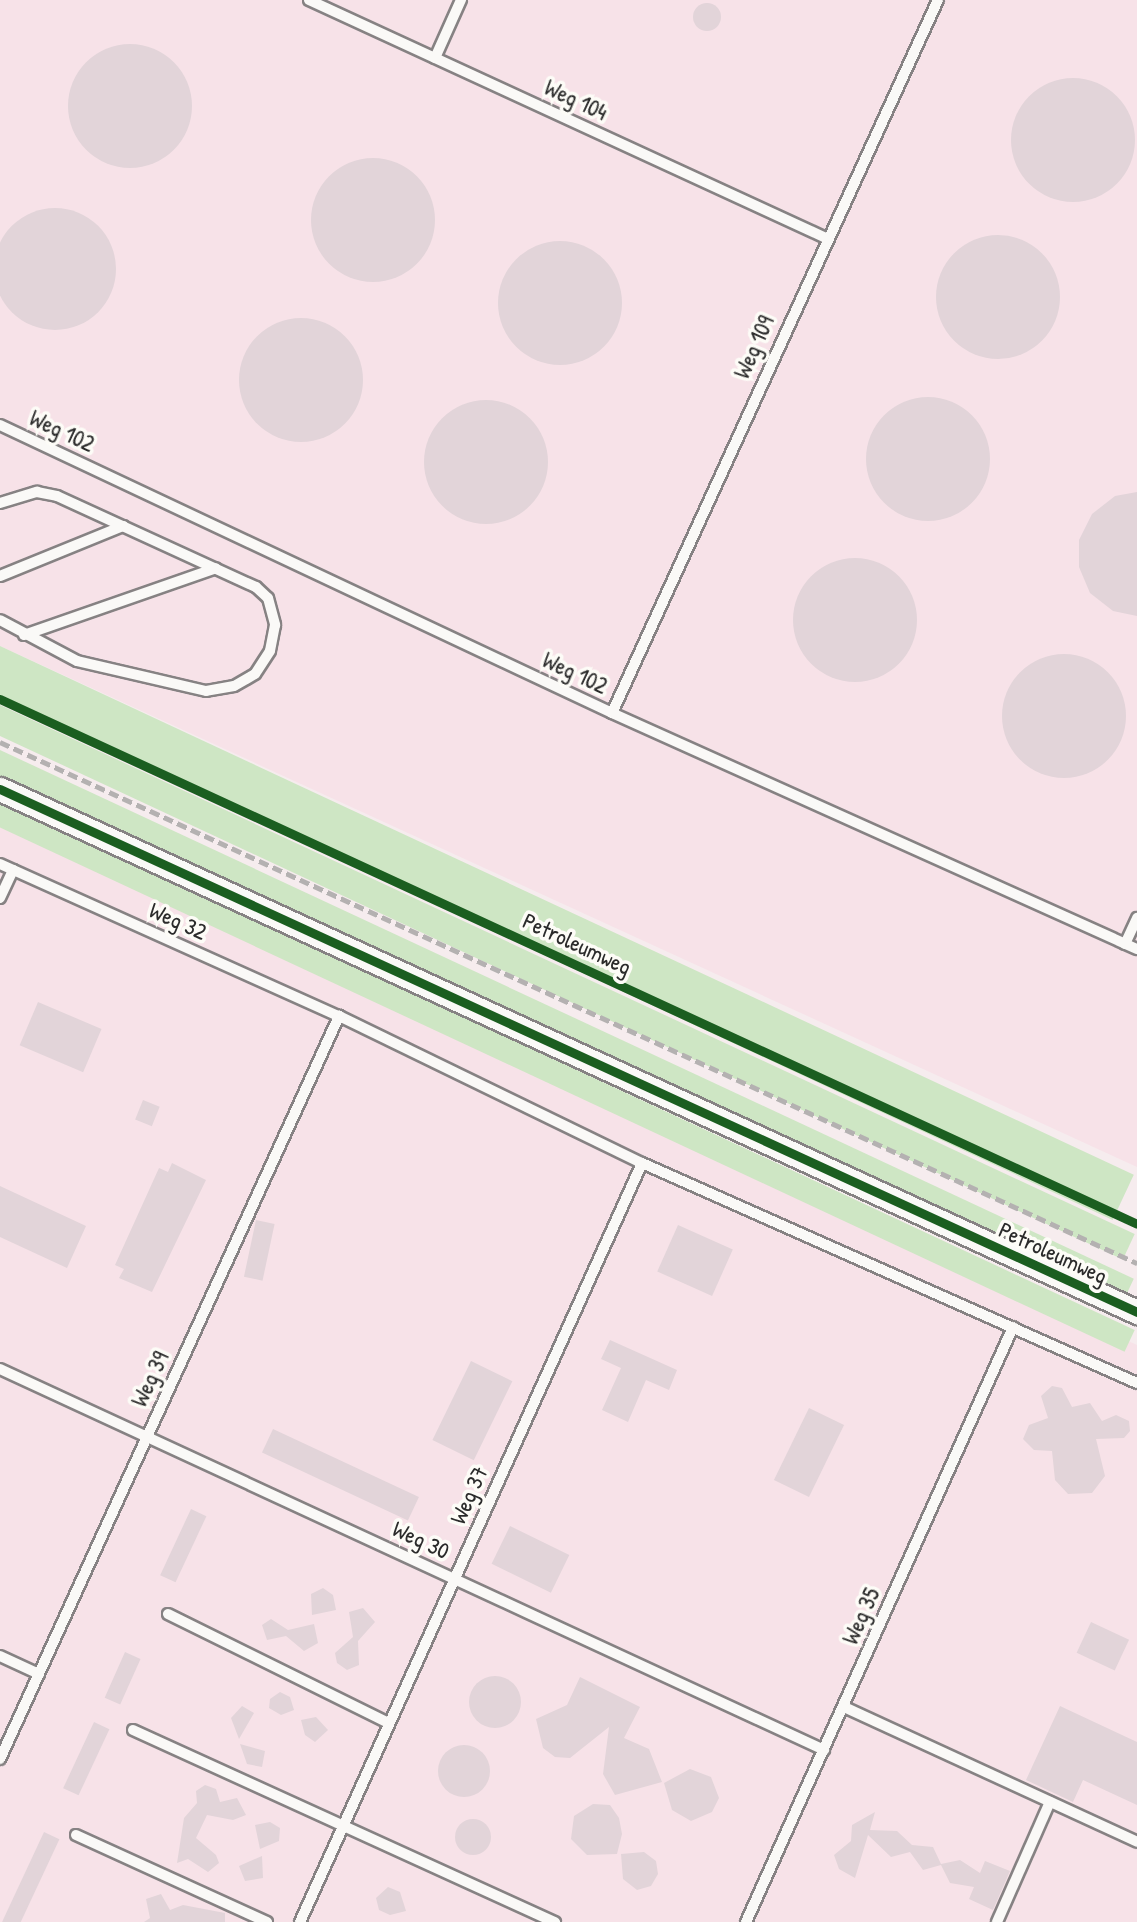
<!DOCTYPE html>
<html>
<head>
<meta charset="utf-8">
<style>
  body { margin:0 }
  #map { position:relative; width:1137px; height:1922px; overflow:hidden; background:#f6ecee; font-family:"Patrick Hand",sans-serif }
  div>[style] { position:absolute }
  .built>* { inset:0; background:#f7e2e8 }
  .green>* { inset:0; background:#cee6c4; transform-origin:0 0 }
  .building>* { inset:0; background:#e2d4d9; transform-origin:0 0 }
  .round { border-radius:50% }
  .roads { filter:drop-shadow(2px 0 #868283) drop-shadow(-2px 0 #868283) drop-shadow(0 2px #868283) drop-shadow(0 -2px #868283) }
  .service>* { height:10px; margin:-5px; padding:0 5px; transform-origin:5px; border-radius:5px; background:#faf9f7 }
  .minor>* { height:23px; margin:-11.5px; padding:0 11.5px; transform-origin:11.5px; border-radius:11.5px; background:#faf9f7 }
  .rail>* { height:5px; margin-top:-2.5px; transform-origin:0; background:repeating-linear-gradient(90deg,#b4b1b1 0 10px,transparent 0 15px) }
  .cycleway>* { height:9px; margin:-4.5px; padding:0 4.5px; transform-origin:4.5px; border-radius:4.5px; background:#1b5e20 }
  span { translate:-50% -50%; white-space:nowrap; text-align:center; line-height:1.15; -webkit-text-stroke:7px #fdfcf7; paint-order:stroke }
  .street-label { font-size:23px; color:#2b2b2b }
</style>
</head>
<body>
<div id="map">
  <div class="built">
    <div style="clip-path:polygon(0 0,1137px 0,1137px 1167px,0 646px)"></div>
    <div style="clip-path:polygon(0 825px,1137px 1345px,1137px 1922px,0 1922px)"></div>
  </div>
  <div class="green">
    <div style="left:0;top:646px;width:1251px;height:50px;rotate:25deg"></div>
    <div style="left:0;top:705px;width:1252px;height:28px;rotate:25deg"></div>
    <div style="left:0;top:750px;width:1251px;height:26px;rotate:25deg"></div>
    <div style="left:0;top:801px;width:1252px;height:24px;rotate:25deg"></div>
  </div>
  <div class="building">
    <div class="round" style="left:693px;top:3px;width:28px;height:28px"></div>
    <div class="round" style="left:68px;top:44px;width:124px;height:124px"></div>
    <div class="round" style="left:1011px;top:78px;width:124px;height:124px"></div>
    <div class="round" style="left:311px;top:158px;width:124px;height:124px"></div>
    <div class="round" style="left:-6px;top:208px;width:122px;height:122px"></div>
    <div class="round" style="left:936px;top:235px;width:124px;height:124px"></div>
    <div class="round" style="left:498px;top:241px;width:124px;height:124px"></div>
    <div class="round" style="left:239px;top:318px;width:124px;height:124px"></div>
    <div class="round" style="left:866px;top:397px;width:124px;height:124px"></div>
    <div class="round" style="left:424px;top:400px;width:124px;height:124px"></div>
    <div style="clip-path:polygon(1137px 492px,1137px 616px,1113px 611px,1090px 593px,1079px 567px,1079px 540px,1092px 514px,1115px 496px)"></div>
    <div class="round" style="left:793px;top:558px;width:124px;height:124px"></div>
    <div class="round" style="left:1002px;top:654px;width:124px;height:124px"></div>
    <div style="left:38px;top:1002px;width:69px;height:47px;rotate:23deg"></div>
    <div style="left:143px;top:1100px;width:18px;height:21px;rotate:22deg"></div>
    <div style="clip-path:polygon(172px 1163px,206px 1180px,152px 1292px,119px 1278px,124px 1269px,115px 1265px,159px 1168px,168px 1172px)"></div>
    <div style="clip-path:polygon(0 1186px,86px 1226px,67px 1268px,0 1237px)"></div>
    <div style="left:256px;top:1220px;width:19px;height:58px;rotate:12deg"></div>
    <div style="left:678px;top:1225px;width:60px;height:51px;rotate:24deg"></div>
    <div style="clip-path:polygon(610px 1340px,677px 1370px,669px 1390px,646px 1380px,628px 1422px,602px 1410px,621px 1368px,601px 1359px)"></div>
    <div style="left:471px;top:1361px;width:46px;height:88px;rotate:26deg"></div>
    <div style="clip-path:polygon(1052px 1386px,1062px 1388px,1072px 1407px,1090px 1403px,1102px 1421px,1116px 1415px,1129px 1421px,1130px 1431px,1124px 1438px,1096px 1439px,1105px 1476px,1092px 1493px,1068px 1494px,1055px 1480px,1052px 1451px,1034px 1450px,1023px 1439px,1029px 1425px,1048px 1418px,1041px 1396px)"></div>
    <div style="left:809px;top:1408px;width:39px;height:80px;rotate:26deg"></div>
    <div style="left:273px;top:1429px;width:161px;height:26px;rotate:25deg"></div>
    <div style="left:191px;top:1509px;width:17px;height:73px;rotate:25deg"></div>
    <div style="left:510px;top:1526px;width:66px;height:42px;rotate:26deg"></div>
    <div style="clip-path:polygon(323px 1588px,333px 1595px,336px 1610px,312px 1615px,311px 1594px)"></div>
    <div style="clip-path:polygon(363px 1608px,375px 1622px,358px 1641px,359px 1665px,347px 1670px,337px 1663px,335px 1653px,353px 1637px,349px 1612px)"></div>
    <div style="clip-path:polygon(271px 1619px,288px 1630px,314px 1624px,318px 1643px,304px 1651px,286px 1636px,267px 1640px,262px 1625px)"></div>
    <div style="left:1091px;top:1622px;width:42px;height:34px;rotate:25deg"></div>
    <div style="left:125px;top:1652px;width:17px;height:50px;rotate:24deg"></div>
    <div class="round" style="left:469px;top:1676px;width:52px;height:52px"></div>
    <div style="clip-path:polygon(580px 1677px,640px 1707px,624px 1738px,649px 1749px,662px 1782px,615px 1795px,603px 1774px,609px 1727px,570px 1758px,555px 1757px,543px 1748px,536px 1719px,567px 1705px)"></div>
    <div style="clip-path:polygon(280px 1692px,290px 1697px,294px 1710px,281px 1715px,269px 1708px,270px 1699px)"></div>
    <div style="clip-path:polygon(242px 1706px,254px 1713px,239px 1739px,231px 1718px)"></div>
    <div style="clip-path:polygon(1060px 1706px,1137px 1742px,1137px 1805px,1083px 1780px,1073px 1802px,1026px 1780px)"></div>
    <div style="clip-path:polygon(316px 1717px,328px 1730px,315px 1742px,305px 1735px,301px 1720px)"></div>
    <div style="left:94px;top:1722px;width:17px;height:73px;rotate:25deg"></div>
    <div style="clip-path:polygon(240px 1744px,265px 1751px,262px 1767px,247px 1764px)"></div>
    <div class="round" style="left:438px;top:1745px;width:52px;height:52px"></div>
    <div style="clip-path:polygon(690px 1769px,711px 1777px,719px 1798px,712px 1812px,691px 1821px,672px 1810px,664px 1783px)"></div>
    <div style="clip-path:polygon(205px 1785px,216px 1789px,220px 1802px,237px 1798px,246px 1815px,233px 1820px,207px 1815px,196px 1838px,216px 1855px,219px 1863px,208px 1872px,188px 1859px,177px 1863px,184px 1818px,197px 1803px,196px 1791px)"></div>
    <div style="clip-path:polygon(593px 1804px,610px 1805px,619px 1818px,622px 1834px,617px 1854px,587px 1855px,571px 1839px,574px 1816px)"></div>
    <div style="clip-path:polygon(875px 1812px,870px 1830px,897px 1831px,912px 1845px,933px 1847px,941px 1864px,960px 1860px,980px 1873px,985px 1861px,1010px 1871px,993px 1910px,969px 1899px,974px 1887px,950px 1883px,941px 1865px,923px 1870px,910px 1852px,891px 1857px,868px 1835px,855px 1878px,839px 1869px,834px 1855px,851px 1841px,852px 1825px)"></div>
    <div class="round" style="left:455px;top:1819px;width:36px;height:36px"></div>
    <div style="clip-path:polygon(270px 1822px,280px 1828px,279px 1841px,260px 1849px,255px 1825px)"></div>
    <div style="left:44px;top:1832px;width:17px;height:99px;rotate:25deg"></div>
    <div style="clip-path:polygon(644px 1852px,656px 1861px,658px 1874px,651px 1886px,637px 1890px,623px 1879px,621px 1854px)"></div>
    <div style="clip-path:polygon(262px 1856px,263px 1878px,245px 1881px,239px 1866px)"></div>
    <div style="clip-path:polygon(388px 1887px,400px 1892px,406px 1911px,390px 1915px,379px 1910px,376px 1898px)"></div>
    <div style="clip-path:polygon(161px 1894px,170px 1910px,183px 1905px,225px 1913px,225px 1922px,144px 1922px,150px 1918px,146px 1899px)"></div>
  </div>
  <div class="roads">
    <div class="service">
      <div style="left:309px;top:0;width:569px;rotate:24.72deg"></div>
      <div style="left:435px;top:58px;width:64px;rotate:-65.9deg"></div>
      <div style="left:0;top:425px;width:676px;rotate:25.2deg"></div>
      <div style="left:612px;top:713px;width:576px;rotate:24.21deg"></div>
      <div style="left:0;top:503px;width:39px;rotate:-17deg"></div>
      <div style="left:37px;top:492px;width:20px;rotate:11deg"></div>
      <div style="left:57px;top:496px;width:219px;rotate:24.6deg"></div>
      <div style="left:256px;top:587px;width:16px;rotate:43deg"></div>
      <div style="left:268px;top:598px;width:28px;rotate:75deg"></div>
      <div style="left:275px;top:625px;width:26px;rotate:101deg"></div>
      <div style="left:270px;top:651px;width:27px;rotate:123deg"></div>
      <div style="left:255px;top:674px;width:24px;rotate:150deg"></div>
      <div style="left:234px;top:686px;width:28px;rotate:170deg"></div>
      <div style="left:206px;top:691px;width:132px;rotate:-166.9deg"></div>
      <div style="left:77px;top:661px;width:87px;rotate:-152deg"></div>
      <div style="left:0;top:576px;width:133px;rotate:-22.1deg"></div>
      <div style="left:24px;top:635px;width:203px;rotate:-19.2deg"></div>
      <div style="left:612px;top:713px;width:784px;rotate:-65.43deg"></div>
      <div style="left:0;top:864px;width:372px;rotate:24.2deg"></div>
      <div style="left:339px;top:1016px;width:337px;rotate:25.9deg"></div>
      <div style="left:642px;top:1163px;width:542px;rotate:23.96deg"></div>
      <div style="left:0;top:898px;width:31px;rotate:-65deg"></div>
      <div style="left:1125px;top:944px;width:29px;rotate:-65deg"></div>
      <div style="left:0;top:1369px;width:908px;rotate:24.81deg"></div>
      <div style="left:168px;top:1614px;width:246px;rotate:26.3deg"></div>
      <div style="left:0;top:1656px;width:43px;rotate:24.8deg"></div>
      <div style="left:844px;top:1707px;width:323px;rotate:24.7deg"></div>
      <div style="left:133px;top:1730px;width:464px;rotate:24.5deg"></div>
      <div style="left:0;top:1759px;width:817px;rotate:-65.47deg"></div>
      <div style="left:76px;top:1835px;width:210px;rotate:24.5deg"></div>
      <div style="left:300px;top:1922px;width:832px;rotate:-65.74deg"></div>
      <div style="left:746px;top:1922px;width:652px;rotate:-65.83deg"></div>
      <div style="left:997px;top:1922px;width:131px;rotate:-66.2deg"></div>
    </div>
    <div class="minor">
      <div style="left:0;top:789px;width:1252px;rotate:24.7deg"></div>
    </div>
  </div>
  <div class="rail">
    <div style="left:0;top:742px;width:1251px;rotate:24.62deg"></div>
  </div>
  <div class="cycleway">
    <div style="left:0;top:699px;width:1252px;rotate:24.78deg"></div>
    <div style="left:0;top:789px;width:1252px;rotate:24.7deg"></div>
  </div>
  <div class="street-label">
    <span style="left:576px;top:100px;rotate:25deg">Weg 104</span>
    <span style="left:754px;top:347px;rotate:-66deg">Weg 109</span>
    <span style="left:62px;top:431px;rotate:25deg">Weg 102</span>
    <span style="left:575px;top:673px;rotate:25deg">Weg 102</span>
    <span style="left:178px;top:921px;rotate:24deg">Weg 32</span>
    <span style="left:577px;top:944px;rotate:25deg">Petroleumweg</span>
    <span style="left:1053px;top:1253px;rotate:25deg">Petroleumweg</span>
    <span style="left:150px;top:1379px;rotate:-65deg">Weg 39</span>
    <span style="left:469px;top:1495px;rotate:-66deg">Weg 37</span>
    <span style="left:421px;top:1540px;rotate:25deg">Weg 30</span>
    <span style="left:861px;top:1616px;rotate:-66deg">Weg 35</span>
  </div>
</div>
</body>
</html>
